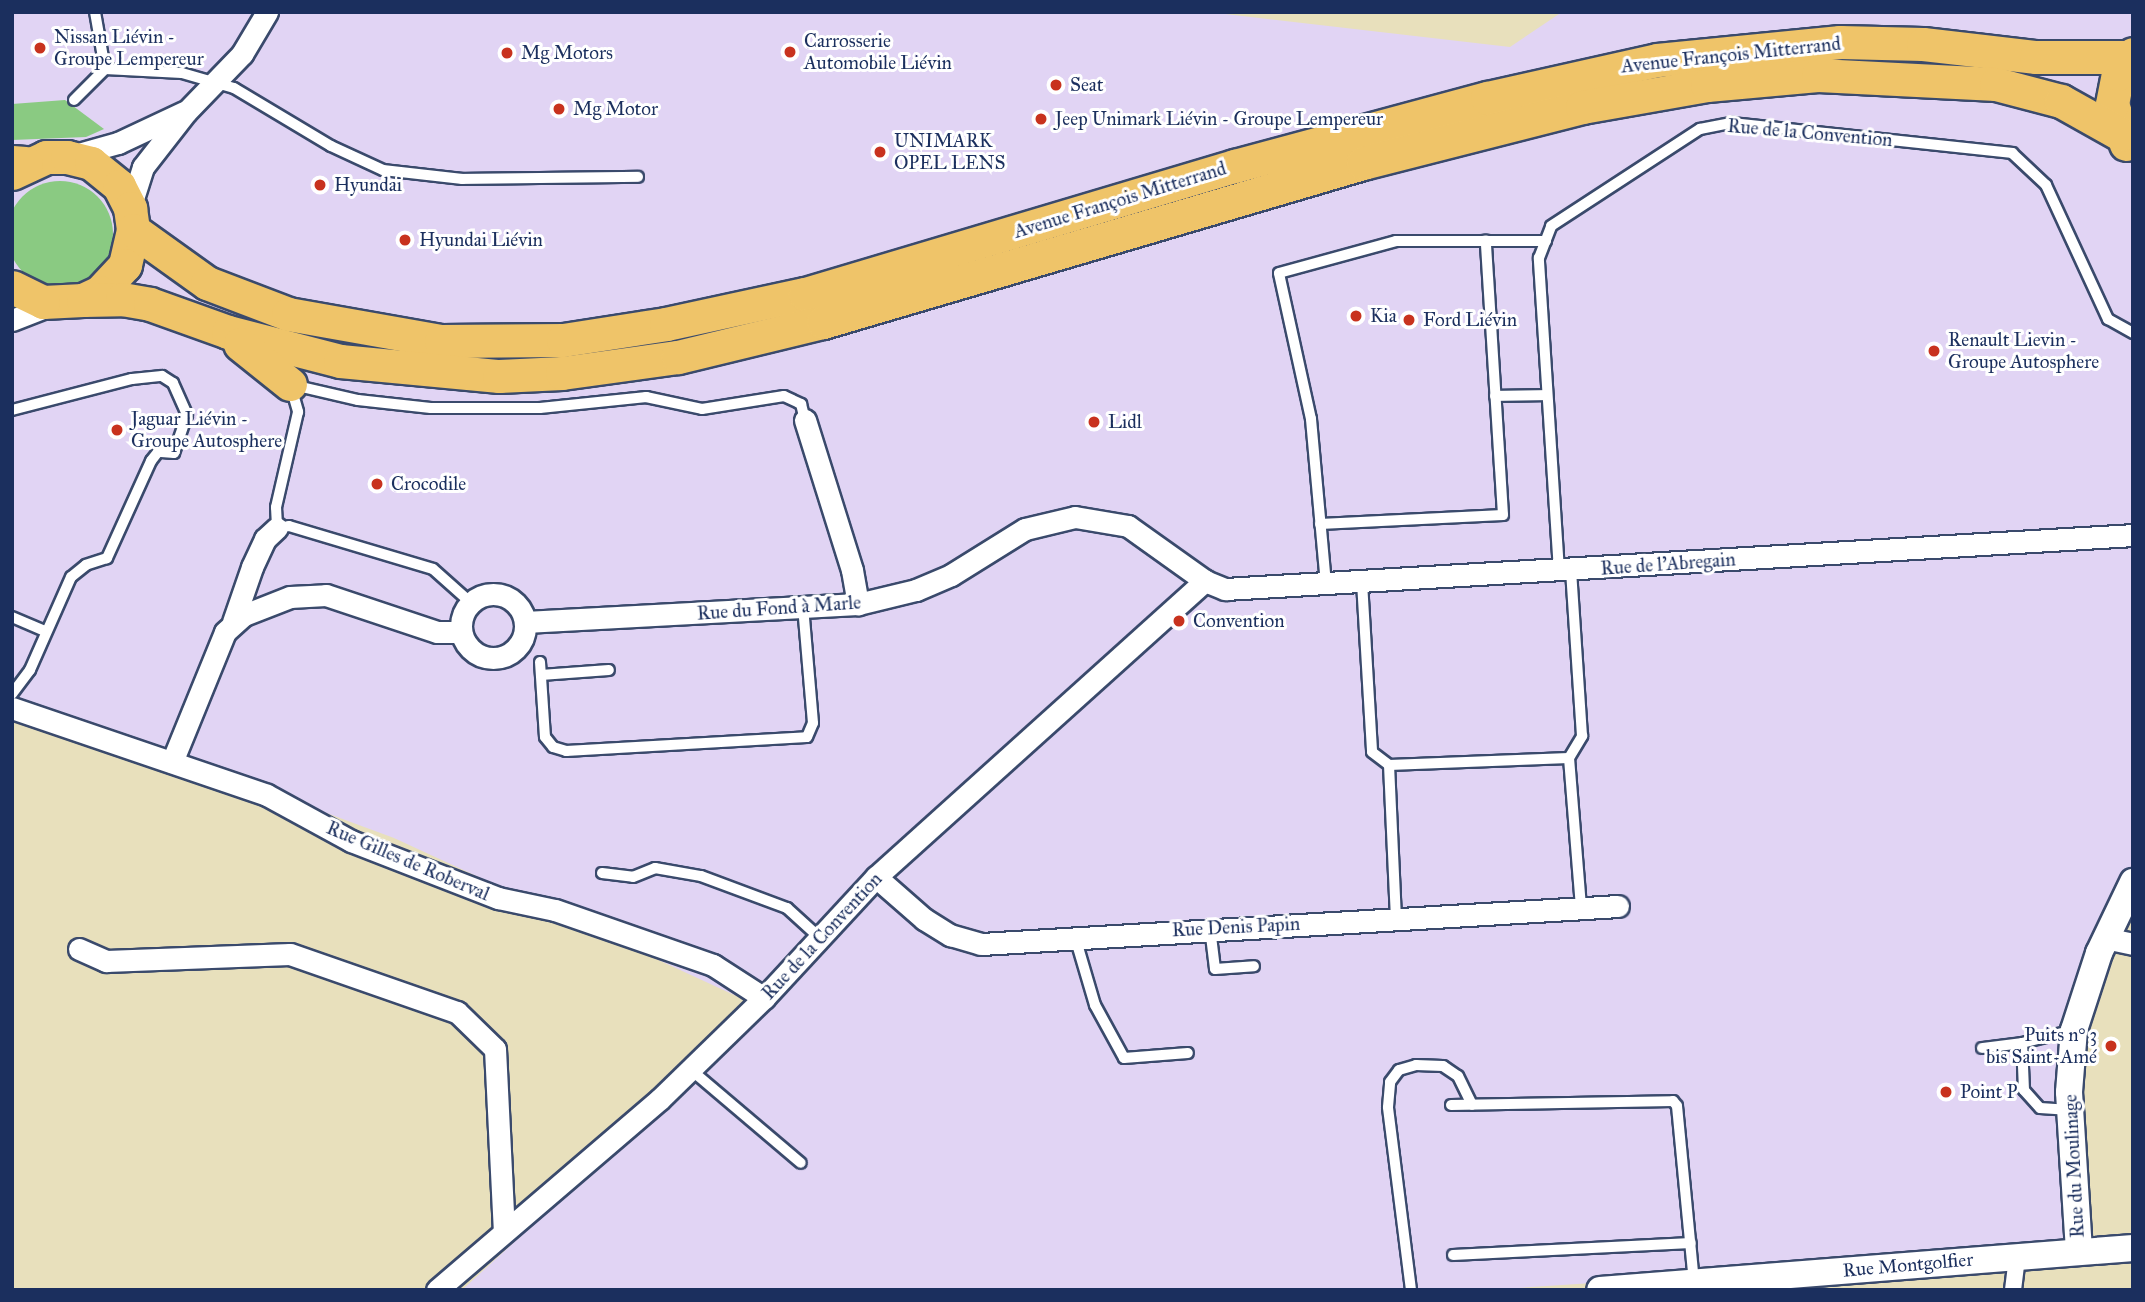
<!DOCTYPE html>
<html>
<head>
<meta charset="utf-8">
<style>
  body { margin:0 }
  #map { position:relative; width:2145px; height:1302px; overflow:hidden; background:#e8e0bc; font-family:"IM FELL Great Primer",serif }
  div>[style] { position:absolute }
  .built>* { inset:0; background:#e1d4f4 }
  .green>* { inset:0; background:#8aca82 }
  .round { border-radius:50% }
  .roads { filter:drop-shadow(2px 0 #3a4a6c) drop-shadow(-2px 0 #3a4a6c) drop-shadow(0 2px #3a4a6c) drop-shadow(0 -2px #3a4a6c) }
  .service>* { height:10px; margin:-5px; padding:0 5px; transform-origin:5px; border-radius:5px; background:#fff }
  .pedestrian>* { height:16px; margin:-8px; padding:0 8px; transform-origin:8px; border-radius:8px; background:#fff }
  .minor>* { height:21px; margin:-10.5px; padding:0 10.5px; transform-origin:10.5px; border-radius:10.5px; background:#fff }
  .minor>.ring { margin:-10.5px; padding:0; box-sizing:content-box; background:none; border:21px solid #fff; border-radius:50% }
  .tertiary>* { height:26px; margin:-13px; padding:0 13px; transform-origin:13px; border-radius:13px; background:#fff }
  .primary>* { height:33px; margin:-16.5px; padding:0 16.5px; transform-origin:16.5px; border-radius:16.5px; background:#efc469 }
  .trunk>* { height:35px; margin:-17.5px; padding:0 17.5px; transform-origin:17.5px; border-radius:17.5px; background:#efc469 }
  .dots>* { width:19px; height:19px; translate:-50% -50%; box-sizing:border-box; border:4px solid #fff; border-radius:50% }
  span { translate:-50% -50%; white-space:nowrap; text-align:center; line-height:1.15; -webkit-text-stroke:6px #fff; paint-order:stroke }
  .poi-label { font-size:19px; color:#1b2f5e }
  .left { translate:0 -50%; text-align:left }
  .right { translate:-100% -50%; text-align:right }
  .street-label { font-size:19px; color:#1b2f5e }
  .frame { position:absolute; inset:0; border:14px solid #1b2f5e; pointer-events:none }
</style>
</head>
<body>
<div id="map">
  <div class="built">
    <div style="clip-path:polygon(12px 12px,1208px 12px,1510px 47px,1562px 12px,2133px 12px,2133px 882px,2078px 1011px,2079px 1251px,1487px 1290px,462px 1290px,619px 1146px,745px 1000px,394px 838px,12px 697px)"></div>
  </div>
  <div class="green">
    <div style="clip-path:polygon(65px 100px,104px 129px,86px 137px,12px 140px,12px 104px)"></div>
    <div class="round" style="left:7px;top:181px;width:106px;height:106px"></div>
  </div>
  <div class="roads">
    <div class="service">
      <div style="left:95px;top:12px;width:58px;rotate:80deg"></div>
      <div style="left:74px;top:100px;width:44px;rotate:-45deg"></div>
      <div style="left:105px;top:69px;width:77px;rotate:3deg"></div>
      <div style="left:182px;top:73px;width:54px;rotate:16.1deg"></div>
      <div style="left:234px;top:88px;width:113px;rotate:30.9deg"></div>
      <div style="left:331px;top:146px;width:57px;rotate:24.8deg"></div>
      <div style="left:383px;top:170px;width:80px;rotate:6.5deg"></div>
      <div style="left:462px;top:179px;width:176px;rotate:-0.7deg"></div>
      <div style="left:293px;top:385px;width:67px;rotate:13deg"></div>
      <div style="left:358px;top:400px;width:73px;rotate:6.3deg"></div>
      <div style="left:431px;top:408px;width:109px"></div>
      <div style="left:540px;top:408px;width:107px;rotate:-5.9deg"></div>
      <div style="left:646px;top:397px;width:57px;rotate:12.1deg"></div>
      <div style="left:702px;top:409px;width:83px;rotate:-9deg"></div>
      <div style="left:784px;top:396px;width:19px;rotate:25deg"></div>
      <div style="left:801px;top:404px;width:16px;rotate:76deg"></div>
      <div style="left:291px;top:387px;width:26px;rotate:74deg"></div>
      <div style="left:298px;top:412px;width:98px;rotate:103deg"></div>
      <div style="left:276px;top:507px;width:21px;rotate:87deg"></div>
      <div style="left:277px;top:528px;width:12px;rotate:-9deg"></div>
      <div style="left:289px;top:526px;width:150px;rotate:16.6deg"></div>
      <div style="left:433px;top:569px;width:50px;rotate:41.7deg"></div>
      <div style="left:1495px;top:396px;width:52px;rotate:-1.1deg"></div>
      <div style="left:12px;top:410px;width:124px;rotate:-14.5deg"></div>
      <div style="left:132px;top:379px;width:30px;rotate:-6deg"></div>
      <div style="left:162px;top:376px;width:13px;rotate:32deg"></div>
      <div style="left:173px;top:383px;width:35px;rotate:66deg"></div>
      <div style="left:187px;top:415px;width:40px;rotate:108.9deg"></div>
      <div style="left:174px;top:453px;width:16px;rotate:-176deg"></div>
      <div style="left:158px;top:452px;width:11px;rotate:128deg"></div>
      <div style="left:151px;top:461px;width:107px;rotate:114.4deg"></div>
      <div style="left:107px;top:558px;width:22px;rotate:162deg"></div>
      <div style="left:86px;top:565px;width:19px;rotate:141deg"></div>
      <div style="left:71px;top:577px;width:102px;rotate:113.8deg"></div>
      <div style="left:30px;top:670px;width:30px;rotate:127deg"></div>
      <div style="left:1320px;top:524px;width:183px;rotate:-2.8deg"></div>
      <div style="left:1503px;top:515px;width:275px;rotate:-93.6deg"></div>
      <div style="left:1559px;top:571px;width:314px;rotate:-93.7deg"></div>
      <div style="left:1539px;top:258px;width:34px;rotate:-69deg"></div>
      <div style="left:1551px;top:226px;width:178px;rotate:-33.1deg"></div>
      <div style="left:1700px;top:129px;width:33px;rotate:-11deg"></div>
      <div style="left:1732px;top:123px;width:282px;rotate:6.1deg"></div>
      <div style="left:2012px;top:153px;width:47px;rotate:43.3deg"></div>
      <div style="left:2046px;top:185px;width:148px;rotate:65.2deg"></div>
      <div style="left:2108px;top:319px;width:29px;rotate:29deg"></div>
      <div style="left:1362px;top:582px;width:170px;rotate:86.6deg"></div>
      <div style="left:1372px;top:752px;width:21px;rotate:37deg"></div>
      <div style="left:1389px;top:765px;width:180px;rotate:-2.2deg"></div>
      <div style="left:1569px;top:758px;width:26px;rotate:-59deg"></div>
      <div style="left:1582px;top:736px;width:166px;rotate:-93.8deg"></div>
      <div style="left:1326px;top:584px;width:166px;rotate:-95.2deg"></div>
      <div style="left:1311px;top:419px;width:149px;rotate:-102.4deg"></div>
      <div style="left:1279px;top:273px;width:121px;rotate:-15.3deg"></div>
      <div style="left:1396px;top:241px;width:150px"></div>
      <div style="left:12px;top:617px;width:36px;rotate:23deg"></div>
      <div style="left:540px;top:662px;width:75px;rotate:86.2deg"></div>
      <div style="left:545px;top:737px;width:13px;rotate:51deg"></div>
      <div style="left:553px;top:747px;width:14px;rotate:17deg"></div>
      <div style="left:566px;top:751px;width:241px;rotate:-3.3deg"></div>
      <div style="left:807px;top:737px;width:15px;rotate:-67deg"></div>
      <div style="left:813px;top:723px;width:116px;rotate:-94.9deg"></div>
      <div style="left:541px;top:675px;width:68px;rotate:-4.2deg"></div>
      <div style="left:1569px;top:758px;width:150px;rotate:85.4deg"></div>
      <div style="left:1389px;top:765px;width:153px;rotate:87.4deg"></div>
      <div style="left:602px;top:873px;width:31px;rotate:7deg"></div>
      <div style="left:633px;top:877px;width:24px;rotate:-22deg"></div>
      <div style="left:655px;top:868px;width:47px;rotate:9.9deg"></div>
      <div style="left:701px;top:876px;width:92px;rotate:20.4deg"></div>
      <div style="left:787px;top:908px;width:45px;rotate:42.3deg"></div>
      <div style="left:1210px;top:928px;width:41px;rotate:83deg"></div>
      <div style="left:1215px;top:969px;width:39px;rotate:-4deg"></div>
      <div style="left:1075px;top:937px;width:71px;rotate:73.6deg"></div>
      <div style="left:1095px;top:1005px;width:60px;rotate:61.3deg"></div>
      <div style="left:1124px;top:1058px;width:64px;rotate:-4.5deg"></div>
      <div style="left:1982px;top:1048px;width:40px;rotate:-7.1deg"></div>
      <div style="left:690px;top:1069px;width:145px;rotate:40.3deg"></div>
      <div style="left:1451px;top:1105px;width:222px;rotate:-1deg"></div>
      <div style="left:1673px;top:1101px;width:6px;rotate:51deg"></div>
      <div style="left:1677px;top:1106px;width:177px;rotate:84.5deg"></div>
      <div style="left:2070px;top:1110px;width:30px;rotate:-176deg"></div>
      <div style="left:2040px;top:1108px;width:24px;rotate:-132deg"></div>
      <div style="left:2024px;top:1090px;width:47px;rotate:-92.4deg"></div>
      <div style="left:2022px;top:1043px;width:54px;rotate:-14deg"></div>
      <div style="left:1453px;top:1255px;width:238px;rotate:-2.9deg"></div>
      <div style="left:1411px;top:1290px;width:184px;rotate:-97.2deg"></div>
      <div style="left:1388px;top:1107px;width:25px;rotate:-85deg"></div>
      <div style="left:1390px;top:1082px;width:15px;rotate:-53deg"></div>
      <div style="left:1399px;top:1070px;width:18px;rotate:-16deg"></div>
      <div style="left:1416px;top:1065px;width:27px;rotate:2deg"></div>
      <div style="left:1443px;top:1066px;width:18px;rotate:34deg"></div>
      <div style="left:1458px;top:1076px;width:32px;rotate:64deg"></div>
    </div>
    <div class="pedestrian">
      <div style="left:2013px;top:1290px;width:33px;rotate:-83deg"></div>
    </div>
    <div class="minor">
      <div style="left:71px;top:156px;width:49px;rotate:-15.5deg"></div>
      <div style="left:118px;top:143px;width:73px;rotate:-25.2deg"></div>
      <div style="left:130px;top:208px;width:43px;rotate:-72.4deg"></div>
      <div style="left:143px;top:167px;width:70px;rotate:-52deg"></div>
      <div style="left:186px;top:112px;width:81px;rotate:-46deg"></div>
      <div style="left:242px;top:54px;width:49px;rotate:-59.2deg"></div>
      <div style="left:12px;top:320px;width:44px;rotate:-21.3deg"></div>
      <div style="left:805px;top:420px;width:157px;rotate:72.6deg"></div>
      <div style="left:852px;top:570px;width:35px;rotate:80deg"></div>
      <div class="ring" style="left:461px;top:594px;width:43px;height:43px"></div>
      <div style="left:233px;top:622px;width:58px;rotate:-70.9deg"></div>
      <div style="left:252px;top:567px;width:31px;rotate:-65deg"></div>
      <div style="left:265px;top:539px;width:16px;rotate:-43deg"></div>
      <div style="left:525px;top:622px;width:333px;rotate:-3.1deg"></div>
      <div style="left:858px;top:604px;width:60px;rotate:-13.6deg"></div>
      <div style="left:916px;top:590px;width:38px;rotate:-23deg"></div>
      <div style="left:951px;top:575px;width:87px;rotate:-31.9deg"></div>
      <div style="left:1025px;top:529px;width:51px;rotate:-13.5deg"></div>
      <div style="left:1075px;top:517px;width:54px;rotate:9.6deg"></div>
      <div style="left:1128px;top:526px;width:95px;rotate:35.5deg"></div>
      <div style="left:1205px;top:581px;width:22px;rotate:22deg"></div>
      <div style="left:1225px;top:589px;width:910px;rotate:-3.4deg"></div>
      <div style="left:12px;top:708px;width:269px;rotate:18.8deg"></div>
      <div style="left:267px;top:795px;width:96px;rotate:28.7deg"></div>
      <div style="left:351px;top:841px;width:158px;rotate:21.2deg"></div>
      <div style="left:498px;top:898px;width:58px;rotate:11.9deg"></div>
      <div style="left:555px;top:910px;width:167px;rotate:19.2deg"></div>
      <div style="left:713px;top:965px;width:61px;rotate:32.9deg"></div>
      <div style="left:172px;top:762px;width:140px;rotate:-67.8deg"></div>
      <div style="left:225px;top:632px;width:25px;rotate:-42deg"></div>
      <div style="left:244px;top:615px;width:49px;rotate:-21.4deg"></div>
      <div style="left:290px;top:597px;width:36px;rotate:-3deg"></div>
      <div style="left:326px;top:595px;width:117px;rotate:18.4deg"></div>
      <div style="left:437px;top:632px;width:24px"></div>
      <div style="left:876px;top:877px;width:64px;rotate:41.2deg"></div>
      <div style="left:924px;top:919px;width:31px;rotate:32deg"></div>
      <div style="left:950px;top:935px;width:32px;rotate:16deg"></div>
      <div style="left:981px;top:944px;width:638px;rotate:-3.41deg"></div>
      <div style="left:2105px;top:938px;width:29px;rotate:12deg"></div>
      <div style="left:79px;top:949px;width:30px;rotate:24deg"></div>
      <div style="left:106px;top:961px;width:184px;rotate:-2.2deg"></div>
      <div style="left:290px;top:954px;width:177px;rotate:19.2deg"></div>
      <div style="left:457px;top:1012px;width:53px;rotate:44.2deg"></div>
      <div style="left:495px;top:1049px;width:183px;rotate:87.2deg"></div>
      <div style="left:437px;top:1290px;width:294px;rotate:-40.6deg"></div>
      <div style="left:660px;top:1099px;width:145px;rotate:-44.2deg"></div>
      <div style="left:764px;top:998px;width:165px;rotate:-47.2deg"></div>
      <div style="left:876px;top:877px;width:443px;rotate:-42deg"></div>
    </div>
    <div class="tertiary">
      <div style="left:2079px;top:1251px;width:159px;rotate:-93.6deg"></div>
      <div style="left:2069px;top:1092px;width:62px;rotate:-85.4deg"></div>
      <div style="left:2074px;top:1030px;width:81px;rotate:-72deg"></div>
      <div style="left:2099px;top:953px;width:79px;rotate:-64.4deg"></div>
      <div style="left:1600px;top:1290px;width:535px;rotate:-4.51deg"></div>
    </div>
    <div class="primary">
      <div style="left:2126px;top:144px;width:42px;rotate:-109.3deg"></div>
      <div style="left:2112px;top:104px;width:31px;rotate:-79deg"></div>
      <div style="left:2118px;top:74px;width:25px;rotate:-53deg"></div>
      <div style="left:12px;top:173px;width:38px;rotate:-25deg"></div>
      <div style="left:46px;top:157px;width:21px"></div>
      <div style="left:67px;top:157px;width:25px;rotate:14deg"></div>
      <div style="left:91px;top:163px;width:36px;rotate:39deg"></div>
      <div style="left:119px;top:186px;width:25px;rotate:63deg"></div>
      <div style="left:130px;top:208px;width:22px;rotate:82deg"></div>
      <div style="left:133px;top:230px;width:36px;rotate:103deg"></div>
      <div style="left:125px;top:265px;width:37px;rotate:133deg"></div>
      <div style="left:100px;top:292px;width:19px;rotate:155deg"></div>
      <div style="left:83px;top:300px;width:40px;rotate:177.1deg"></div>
      <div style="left:43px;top:302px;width:34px;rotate:-154deg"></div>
      <div style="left:133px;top:230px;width:91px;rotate:35.6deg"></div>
      <div style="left:207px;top:283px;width:87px;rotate:20.9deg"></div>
      <div style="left:288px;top:314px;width:155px;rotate:10deg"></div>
      <div style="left:441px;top:341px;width:122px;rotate:-0.5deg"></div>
      <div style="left:563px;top:340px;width:104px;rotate:-8.8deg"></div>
      <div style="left:666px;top:324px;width:142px;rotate:-12.2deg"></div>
      <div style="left:805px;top:294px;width:449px;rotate:-16.6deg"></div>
      <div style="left:1235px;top:166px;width:261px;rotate:-15.1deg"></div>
      <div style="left:1487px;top:98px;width:174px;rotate:-12.6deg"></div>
      <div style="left:1657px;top:60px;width:184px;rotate:-5.6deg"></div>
      <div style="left:1840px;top:42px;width:83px;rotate:1.4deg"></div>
      <div style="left:1923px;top:44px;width:114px;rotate:6.6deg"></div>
      <div style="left:2036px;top:57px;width:94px"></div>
      <div style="left:83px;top:300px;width:39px;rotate:-1deg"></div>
      <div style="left:122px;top:299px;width:28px;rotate:10deg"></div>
      <div style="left:150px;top:304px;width:83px;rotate:19.7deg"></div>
      <div style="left:228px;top:332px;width:116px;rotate:14.5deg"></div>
      <div style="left:340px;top:361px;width:160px;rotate:5.4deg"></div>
      <div style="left:499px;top:376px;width:63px;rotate:-2.7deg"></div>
      <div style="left:562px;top:373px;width:117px;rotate:-7.9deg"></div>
      <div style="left:678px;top:357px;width:149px;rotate:-13.6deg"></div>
      <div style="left:823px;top:322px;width:563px;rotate:-16.41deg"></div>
      <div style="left:1363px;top:163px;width:226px;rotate:-14.3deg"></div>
      <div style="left:1582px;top:107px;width:127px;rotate:-10deg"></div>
      <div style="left:1707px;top:85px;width:111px;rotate:-5.1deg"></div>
      <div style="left:1818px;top:75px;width:178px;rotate:2.9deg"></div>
      <div style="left:1996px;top:84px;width:67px;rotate:14.7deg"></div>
      <div style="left:2061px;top:101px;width:68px;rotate:29.2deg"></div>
      <div style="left:240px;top:344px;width:64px;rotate:38.7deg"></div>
    </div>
    <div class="trunk">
      <div style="left:12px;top:163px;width:13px;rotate:4deg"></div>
    </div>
  </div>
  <div class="dots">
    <div style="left:40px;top:48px;background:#c8321e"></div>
    <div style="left:790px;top:52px;background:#c8321e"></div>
    <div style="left:507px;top:53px;background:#c8321e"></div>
    <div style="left:1056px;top:85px;background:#c8321e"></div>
    <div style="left:559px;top:109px;background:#c8321e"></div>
    <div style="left:1041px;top:119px;background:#c8321e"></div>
    <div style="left:880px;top:152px;background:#c8321e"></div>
    <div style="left:320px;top:185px;background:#c8321e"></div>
    <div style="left:405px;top:240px;background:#c8321e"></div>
    <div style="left:1356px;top:316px;background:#c8321e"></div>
    <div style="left:1409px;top:320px;background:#c8321e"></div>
    <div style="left:1934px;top:351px;background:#c8321e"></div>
    <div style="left:1094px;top:422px;background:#c8321e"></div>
    <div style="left:117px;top:430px;background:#c8321e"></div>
    <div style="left:377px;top:484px;background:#c8321e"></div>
    <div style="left:1179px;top:621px;background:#c8321e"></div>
    <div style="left:2111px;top:1046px;background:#c8321e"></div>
    <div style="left:1946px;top:1092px;background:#c8321e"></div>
  </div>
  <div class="poi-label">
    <span class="left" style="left:54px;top:48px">Nissan Liévin -<br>Groupe Lempereur</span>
    <span class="left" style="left:804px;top:52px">Carrosserie<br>Automobile Liévin</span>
    <span class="left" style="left:521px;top:53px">Mg Motors</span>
    <span class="left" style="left:1070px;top:85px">Seat</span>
    <span class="left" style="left:573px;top:109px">Mg Motor</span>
    <span class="left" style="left:1055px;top:119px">Jeep Unimark Liévin - Groupe Lempereur</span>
    <span class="left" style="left:894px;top:152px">UNIMARK<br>OPEL LENS</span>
    <span class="left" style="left:334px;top:185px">Hyundai</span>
    <span class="left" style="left:419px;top:240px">Hyundai Liévin</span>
    <span class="left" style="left:1370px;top:316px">Kia</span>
    <span class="left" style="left:1423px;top:320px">Ford Liévin</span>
    <span class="left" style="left:1948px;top:351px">Renault Lievin -<br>Groupe Autosphere</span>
    <span class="left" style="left:131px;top:430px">Jaguar Liévin -<br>Groupe Autosphere</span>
    <span class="left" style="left:1108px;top:422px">Lidl</span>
    <span class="left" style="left:391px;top:484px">Crocodile</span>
    <span class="left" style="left:1193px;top:621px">Convention</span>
    <span class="right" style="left:2097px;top:1046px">Puits n° 3<br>bis Saint-Amé</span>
    <span class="left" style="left:1960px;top:1092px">Point P</span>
  </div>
  <div class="street-label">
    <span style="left:1731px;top:55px;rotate:-6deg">Avenue François Mitterrand</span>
    <span style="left:1810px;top:133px;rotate:5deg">Rue de la Convention</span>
    <span style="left:1120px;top:200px;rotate:-17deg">Avenue François Mitterrand</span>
    <span style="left:1668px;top:564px;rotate:-4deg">Rue de l'Abregain</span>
    <span style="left:779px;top:608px;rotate:-4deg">Rue du Fond à Marle</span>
    <span style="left:408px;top:861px;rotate:23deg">Rue Gilles de Roberval</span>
    <span style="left:1236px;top:927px;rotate:-3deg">Rue Denis Papin</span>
    <span style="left:822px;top:936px;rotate:-47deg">Rue de la Convention</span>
    <span style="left:2074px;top:1166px;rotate:-93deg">Rue du Moulinage</span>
    <span style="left:1908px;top:1265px;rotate:-5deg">Rue Montgolfier</span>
  </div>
  <div class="frame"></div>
</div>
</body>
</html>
